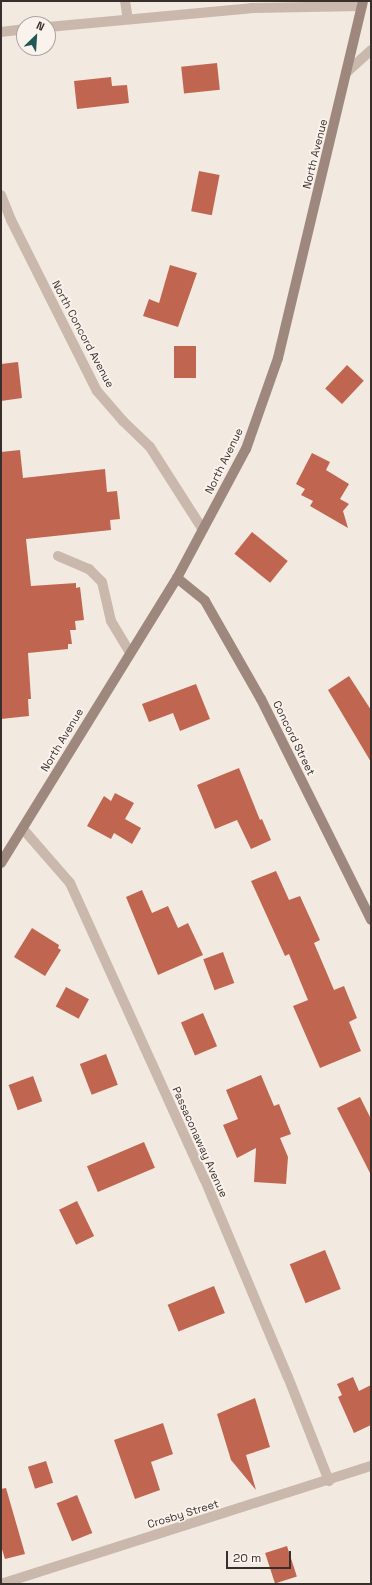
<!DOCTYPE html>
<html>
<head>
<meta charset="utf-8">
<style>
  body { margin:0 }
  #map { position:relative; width:372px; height:1585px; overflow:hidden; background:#f2e9e0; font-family:"Space Grotesk",sans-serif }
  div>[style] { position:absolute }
  .building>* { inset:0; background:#c06650; transform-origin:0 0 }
  .lane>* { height:10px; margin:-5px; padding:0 5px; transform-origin:5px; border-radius:5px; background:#cab8ac }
  .street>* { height:10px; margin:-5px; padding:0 5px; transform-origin:5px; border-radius:5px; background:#cab8ac }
  .secondary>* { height:10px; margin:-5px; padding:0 5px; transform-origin:5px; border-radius:5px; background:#9e887e }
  span { translate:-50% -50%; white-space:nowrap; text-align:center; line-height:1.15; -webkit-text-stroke:3.5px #faf3ed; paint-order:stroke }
  .street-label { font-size:11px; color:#382e2b }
  .frame { position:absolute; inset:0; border:2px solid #382e2b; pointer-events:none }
  .north { position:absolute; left:16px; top:16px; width:40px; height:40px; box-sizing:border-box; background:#faf3ed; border:1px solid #aca49f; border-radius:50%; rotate:25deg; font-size:11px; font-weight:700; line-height:16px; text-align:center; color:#382e2b }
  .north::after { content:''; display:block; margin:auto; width:14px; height:18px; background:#225758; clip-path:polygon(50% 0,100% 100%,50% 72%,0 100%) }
  .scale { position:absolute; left:226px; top:1551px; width:65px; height:18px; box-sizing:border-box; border:2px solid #382e2b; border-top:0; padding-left:5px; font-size:12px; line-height:14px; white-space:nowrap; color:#382e2b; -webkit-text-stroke:3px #faf3ed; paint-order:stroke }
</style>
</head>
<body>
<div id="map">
  <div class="building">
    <div style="left:217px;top:63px;width:27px;height:36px;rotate:84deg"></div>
    <div style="clip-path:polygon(111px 77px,112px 86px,127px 85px,129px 103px,77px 109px,74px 81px)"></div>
    <div style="left:199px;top:171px;width:21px;height:41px;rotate:11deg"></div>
    <div style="clip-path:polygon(170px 265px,197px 273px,178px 327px,143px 316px,149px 299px,159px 303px)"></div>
    <div style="left:174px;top:346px;width:22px;height:32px"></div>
    <div style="clip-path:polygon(18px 362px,22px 398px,1px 401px,1px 364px)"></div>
    <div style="left:347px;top:365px;width:23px;height:32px;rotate:43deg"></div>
    <div style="clip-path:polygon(20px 450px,23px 478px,105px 469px,107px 492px,117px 491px,120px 519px,110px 520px,111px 530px,26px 539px,31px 586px,76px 583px,76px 588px,80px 587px,84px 620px,75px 621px,76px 630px,70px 630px,72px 644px,68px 644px,68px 649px,28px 653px,31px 699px,28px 699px,29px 716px,1px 719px,1px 452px)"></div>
    <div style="clip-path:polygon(312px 453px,330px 462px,326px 470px,349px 484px,340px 499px,349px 504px,343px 511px,348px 528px,310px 506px,313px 501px,301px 495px,305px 489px,296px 484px)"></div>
    <div style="left:252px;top:532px;width:46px;height:28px;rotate:39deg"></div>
    <div style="clip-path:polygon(349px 676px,371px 710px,371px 762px,328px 690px)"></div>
    <div style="clip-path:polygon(196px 684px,210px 719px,180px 731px,173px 713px,149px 722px,142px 704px)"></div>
    <div style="clip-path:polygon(239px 768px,260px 820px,262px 819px,271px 840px,251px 849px,237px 820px,215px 829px,197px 785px)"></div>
    <div style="clip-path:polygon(115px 793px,134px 803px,125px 819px,141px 828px,132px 844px,114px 833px,111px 839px,87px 826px,104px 796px,111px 801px)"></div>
    <div style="clip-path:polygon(276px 871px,289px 900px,300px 896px,320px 940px,314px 943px,334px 990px,344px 986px,357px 1018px,349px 1022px,361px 1051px,320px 1068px,293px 1006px,308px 1000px,289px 954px,285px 956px,251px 881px)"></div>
    <div style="clip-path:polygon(142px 890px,152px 913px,168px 906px,178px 928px,188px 923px,203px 955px,158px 975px,126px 897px)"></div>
    <div style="clip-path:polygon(32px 928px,59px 945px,58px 948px,61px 950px,45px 976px,14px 957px)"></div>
    <div style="left:223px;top:952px;width:33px;height:21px;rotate:70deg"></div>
    <div style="left:66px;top:987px;width:26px;height:22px;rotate:28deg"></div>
    <div style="left:203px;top:1013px;width:36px;height:24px;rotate:67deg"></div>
    <div style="left:106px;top:1054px;width:33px;height:28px;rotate:69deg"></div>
    <div style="clip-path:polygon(261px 1075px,274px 1106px,279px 1104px,291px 1134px,280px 1138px,288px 1157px,286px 1184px,254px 1182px,256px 1148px,237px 1158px,223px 1125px,238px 1119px,226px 1090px)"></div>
    <div style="left:33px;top:1076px;width:27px;height:26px;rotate:70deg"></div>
    <div style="clip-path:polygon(360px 1097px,371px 1119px,371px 1175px,337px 1108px)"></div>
    <div style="left:144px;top:1142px;width:28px;height:62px;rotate:67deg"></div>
    <div style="left:77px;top:1201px;width:39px;height:20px;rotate:64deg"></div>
    <div style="left:325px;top:1250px;width:42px;height:38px;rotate:68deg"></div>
    <div style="left:214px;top:1286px;width:29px;height:50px;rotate:68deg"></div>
    <div style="clip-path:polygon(353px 1377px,359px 1391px,371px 1385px,371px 1425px,354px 1433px,338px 1397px,342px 1395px,337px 1384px)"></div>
    <div style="clip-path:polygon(255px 1398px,270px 1447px,246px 1455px,256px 1490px,231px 1460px,217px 1414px)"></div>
    <div style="clip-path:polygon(163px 1423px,173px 1454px,151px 1462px,160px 1490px,135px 1499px,114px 1440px)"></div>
    <div style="left:46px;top:1461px;width:23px;height:19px;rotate:72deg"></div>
    <div style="clip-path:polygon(6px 1488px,25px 1554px,5px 1559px,1px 1546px,1px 1489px)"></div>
    <div style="left:77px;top:1495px;width:41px;height:22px;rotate:68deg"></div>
    <div style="left:287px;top:1546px;width:32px;height:23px;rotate:72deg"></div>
  </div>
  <div class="lane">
    <div style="left:1px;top:195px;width:27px;rotate:68deg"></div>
    <div style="left:11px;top:220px;width:191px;rotate:63.3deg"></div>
    <div style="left:97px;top:391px;width:40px;rotate:49deg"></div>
    <div style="left:123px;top:421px;width:37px;rotate:44deg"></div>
    <div style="left:150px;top:447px;width:98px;rotate:57.4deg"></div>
    <div style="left:58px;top:556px;width:34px;rotate:23deg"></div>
    <div style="left:89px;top:569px;width:18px;rotate:45deg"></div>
    <div style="left:102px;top:582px;width:40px;rotate:77deg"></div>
    <div style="left:111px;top:621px;width:37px;rotate:59deg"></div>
  </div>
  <div class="street">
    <div style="left:125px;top:1px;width:18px;rotate:81deg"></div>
    <div style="left:48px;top:27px;width:204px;rotate:-5.3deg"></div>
    <div style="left:251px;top:8px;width:111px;rotate:-1deg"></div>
    <div style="left:1px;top:32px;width:23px;rotate:-7deg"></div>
    <div style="left:348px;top:71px;width:31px;rotate:-42deg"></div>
    <div style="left:23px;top:829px;width:72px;rotate:49deg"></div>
    <div style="left:70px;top:883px;width:326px;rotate:65.6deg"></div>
    <div style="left:205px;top:1180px;width:214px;rotate:67.2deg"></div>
    <div style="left:288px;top:1377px;width:112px;rotate:68.5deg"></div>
    <div style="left:1px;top:1584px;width:388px;rotate:-17.7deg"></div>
  </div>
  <div class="secondary">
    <div style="left:177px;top:578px;width:36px;rotate:39deg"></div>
    <div style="left:205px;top:601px;width:113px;rotate:60.3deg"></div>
    <div style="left:261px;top:699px;width:247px;rotate:63.5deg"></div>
    <div style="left:1px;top:863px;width:335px;rotate:-58.3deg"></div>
    <div style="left:177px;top:578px;width:146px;rotate:-61.9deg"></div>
    <div style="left:246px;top:449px;width:96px;rotate:-70.6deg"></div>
    <div style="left:278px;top:358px;width:367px;rotate:-76.6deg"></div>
  </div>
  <div class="street-label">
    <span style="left:315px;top:154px;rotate:-76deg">North Avenue</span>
    <span style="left:83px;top:334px;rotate:62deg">North Concord Avenue</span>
    <span style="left:224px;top:461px;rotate:-64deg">North Avenue</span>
    <span style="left:294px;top:738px;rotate:64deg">Concord Street</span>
    <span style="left:62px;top:740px;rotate:-59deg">North Avenue</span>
    <span style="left:200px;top:1142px;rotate:66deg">Passaconaway Avenue</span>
    <span style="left:183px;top:1514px;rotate:-17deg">Crosby Street</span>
  </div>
  <div class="frame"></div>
  <div class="north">N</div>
  <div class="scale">20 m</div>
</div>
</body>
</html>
